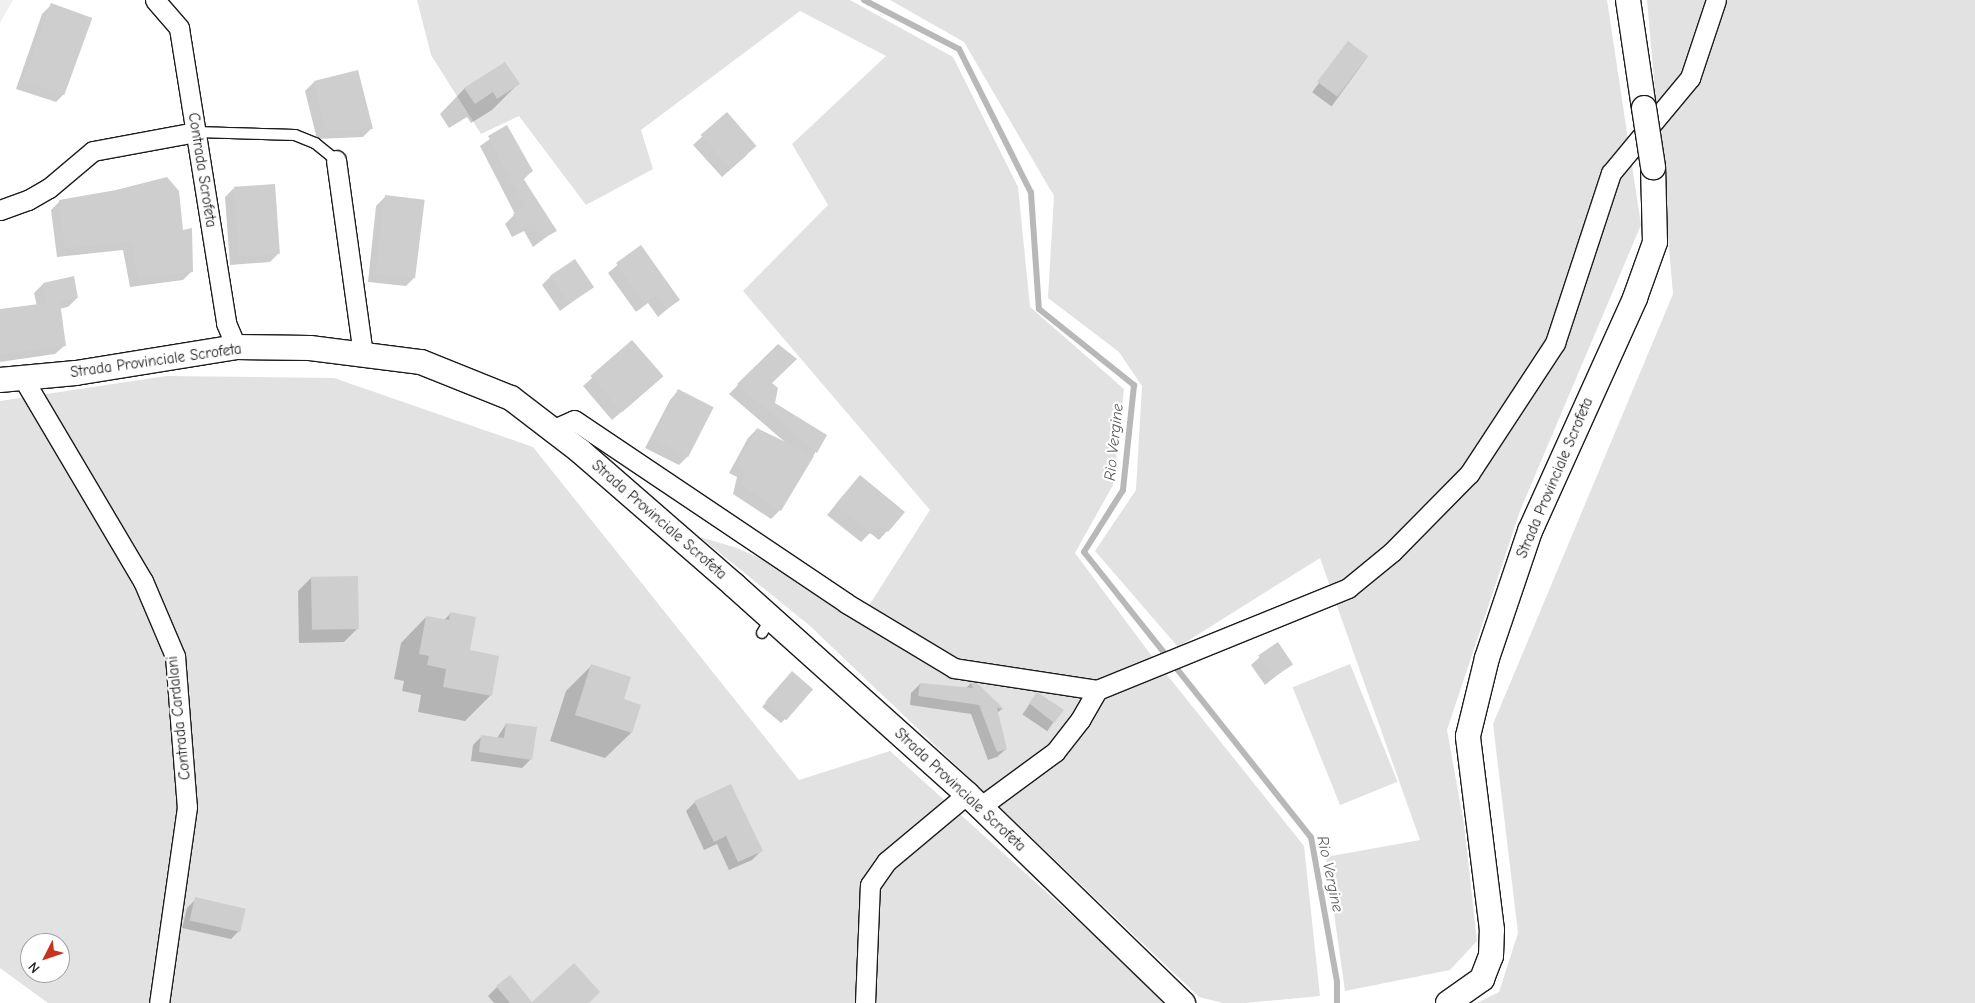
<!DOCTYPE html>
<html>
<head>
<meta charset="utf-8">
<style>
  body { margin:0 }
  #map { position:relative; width:1975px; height:1003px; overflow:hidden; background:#fff; font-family:"Comic Neue",sans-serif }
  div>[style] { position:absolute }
  .built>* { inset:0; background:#f0f0f0 }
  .green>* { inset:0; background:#e2e2e2; transform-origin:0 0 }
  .shadow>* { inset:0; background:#0003; transform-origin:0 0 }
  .stream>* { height:6px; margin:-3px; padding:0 3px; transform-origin:3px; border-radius:3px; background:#b8b8b8 }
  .building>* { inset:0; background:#cecece; transform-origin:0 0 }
  .roads { filter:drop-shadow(1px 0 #1c1c1c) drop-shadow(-1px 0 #1c1c1c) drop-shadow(0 1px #1c1c1c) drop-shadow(0 -1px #1c1c1c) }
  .service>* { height:10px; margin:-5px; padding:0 5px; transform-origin:5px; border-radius:5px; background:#fff }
  .minor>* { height:19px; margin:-9.5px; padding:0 9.5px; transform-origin:9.5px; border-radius:9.5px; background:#fff }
  .tertiary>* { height:24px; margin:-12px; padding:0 12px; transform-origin:12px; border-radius:12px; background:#fff }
  .bridges { filter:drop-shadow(1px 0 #1c1c1c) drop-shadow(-1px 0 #1c1c1c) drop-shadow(0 1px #1c1c1c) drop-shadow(0 -1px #1c1c1c) }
  .tertiary-bridge>* { height:24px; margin:-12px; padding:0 12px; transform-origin:12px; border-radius:12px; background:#fff }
  span { translate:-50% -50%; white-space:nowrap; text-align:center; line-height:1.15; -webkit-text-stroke:4.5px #fff; paint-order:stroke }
  .street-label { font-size:15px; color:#1c1c1c }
  .water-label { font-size:16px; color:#5a5a5a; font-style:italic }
  .north { position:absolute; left:20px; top:933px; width:50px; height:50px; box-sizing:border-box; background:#fff; border:1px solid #a4a4a4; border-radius:50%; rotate:229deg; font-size:14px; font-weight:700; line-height:20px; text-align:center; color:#1c1c1c }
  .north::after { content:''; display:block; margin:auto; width:18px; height:22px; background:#c8321e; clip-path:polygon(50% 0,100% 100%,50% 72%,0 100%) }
</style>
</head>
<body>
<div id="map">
  <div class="built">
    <div style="clip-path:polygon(0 0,13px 0,0 23px)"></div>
  </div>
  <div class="green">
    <div style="clip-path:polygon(417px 0,850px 0,953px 57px,1018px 187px,1030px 307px,1124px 389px,1113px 485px,1075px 553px,1148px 651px,1304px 846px,1320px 996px,1245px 1003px,1223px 1003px,1199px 997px,809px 625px,700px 537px,737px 548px,868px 607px,930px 510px,743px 291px,828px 205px,792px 144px,886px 56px,800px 11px,641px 130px,653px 169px,586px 205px,519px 116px,481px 134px,431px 55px)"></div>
    <div style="clip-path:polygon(890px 0,1607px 0,1641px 225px,1520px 511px,1447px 730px,1464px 824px,1477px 941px,1450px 970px,1345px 991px,1326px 857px,1420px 840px,1320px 558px,1178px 647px,1095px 551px,1136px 490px,1142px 386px,1119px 352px,1048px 298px,1054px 196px,964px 42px)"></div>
    <div style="clip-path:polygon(1647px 0,1975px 0,1975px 1003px,1477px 1003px,1499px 992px,1518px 933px,1493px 724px,1673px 294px)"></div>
    <div style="clip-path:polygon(evenodd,166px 376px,334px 378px,533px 447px,799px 780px,890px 751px,1169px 1003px,48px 1003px,0 968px,0 401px,166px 376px,30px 943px,60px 943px,60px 973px,30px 973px,30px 943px)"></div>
    <div style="left:1350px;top:664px;width:127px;height:62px;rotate:68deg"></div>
  </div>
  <div class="shadow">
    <div style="clip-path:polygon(51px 5px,65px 93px,56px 102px,16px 89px,42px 14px)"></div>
    <div style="left:1348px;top:43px;width:24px;height:61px;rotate:36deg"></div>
    <div style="clip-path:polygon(314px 82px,371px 129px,363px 137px,317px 139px,305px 91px)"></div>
    <div style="clip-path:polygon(518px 84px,492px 110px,471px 123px,467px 117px,449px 128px,440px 114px,465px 88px)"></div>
    <div style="clip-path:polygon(727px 114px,747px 155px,722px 177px,693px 145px)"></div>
    <div style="clip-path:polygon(507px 127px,532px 171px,523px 180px,556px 230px,533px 247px,524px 231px,512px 237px,505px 224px,515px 214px,480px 146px)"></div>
    <div style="clip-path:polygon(234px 188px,279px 253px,270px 262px,230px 265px,225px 197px)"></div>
    <div style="clip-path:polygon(385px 197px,415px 277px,406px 286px,368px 282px,376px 206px)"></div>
    <div style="clip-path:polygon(60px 201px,181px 232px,192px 271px,183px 280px,130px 287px,123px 250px,57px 257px,51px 210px)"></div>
    <div style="clip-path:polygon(640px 246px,679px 299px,658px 317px,648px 303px,636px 312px,608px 273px)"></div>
    <div style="clip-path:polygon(551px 276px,592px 287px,560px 311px,542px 285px)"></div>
    <div style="clip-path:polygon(43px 284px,77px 298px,68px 307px,59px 309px,64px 346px,55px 354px,0 362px,0 311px,37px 306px,34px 293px)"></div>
    <div style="clip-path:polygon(632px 342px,653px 385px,612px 420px,583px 386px)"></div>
    <div style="clip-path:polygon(778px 345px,770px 383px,774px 404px,826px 435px,780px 510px,771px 519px,733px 494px,737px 477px,729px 473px,748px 438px,757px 429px,786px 443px,729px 394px)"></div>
    <div style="clip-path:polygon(678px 391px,688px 456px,679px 465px,645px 448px,670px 400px)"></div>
    <div style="clip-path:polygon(860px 476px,904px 512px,879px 540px,870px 533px,861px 542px,827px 515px)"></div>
    <div style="clip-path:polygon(311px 578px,358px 628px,344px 642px,299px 643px,298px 591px)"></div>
    <div style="clip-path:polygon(450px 614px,468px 651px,498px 657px,490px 696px,465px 721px,418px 712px,421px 695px,402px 691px,404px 681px,394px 679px,401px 643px,426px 617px,444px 620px)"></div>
    <div style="clip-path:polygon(1260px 657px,1291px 664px,1265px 685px,1251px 665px)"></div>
    <div style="clip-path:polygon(592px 665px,622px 700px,631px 733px,605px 758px,550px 741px,566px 691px)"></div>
    <div style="clip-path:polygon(788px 677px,785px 719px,781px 723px,762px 707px)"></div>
    <div style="clip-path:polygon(971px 683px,977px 684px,1002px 709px,997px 713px,1006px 749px,997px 757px,988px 760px,971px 714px,910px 705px,911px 693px,920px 684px,966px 688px)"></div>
    <div style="left:1037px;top:693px;width:30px;height:26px;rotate:34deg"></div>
    <div style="clip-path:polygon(506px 724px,531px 759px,522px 768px,471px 761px,473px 745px,482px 736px,497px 738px)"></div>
    <div style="clip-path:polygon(695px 802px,761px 851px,752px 860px,729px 870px,717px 844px,704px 850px,686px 811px)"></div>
    <div style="clip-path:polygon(196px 899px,240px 930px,231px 939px,182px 928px,187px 908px)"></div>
    <div style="clip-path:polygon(497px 987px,531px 1003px,494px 1003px,488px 996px)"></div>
  </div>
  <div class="stream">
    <div style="left:864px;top:0;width:107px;rotate:27.3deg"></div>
    <div style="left:959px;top:49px;width:161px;rotate:63.4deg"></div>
    <div style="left:1031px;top:193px;width:116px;rotate:86.1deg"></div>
    <div style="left:1039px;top:309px;width:122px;rotate:38.7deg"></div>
    <div style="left:1134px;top:385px;width:106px;rotate:96deg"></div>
    <div style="left:1123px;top:490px;width:73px;rotate:122.2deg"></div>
    <div style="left:1084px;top:552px;width:364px;rotate:51.5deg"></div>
    <div style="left:1311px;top:837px;width:147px;rotate:79.8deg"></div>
    <div style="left:1337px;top:982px;width:21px;rotate:90deg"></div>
  </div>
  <div class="building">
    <div style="left:51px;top:3px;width:44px;height:82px;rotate:20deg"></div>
    <div style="left:1348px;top:41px;width:25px;height:51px;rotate:37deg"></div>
    <div style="clip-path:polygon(505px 62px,520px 84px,497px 99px,493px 92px,475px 104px,464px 88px)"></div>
    <div style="clip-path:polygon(358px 70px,373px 129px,326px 130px,314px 81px)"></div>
    <div style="left:727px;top:112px;width:45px;height:35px;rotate:49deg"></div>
    <div style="clip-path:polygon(507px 125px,533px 171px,523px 178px,557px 231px,542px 239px,533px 223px,521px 229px,513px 214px,525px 207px,488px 136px)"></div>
    <div style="clip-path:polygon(167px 177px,179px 191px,183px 230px,192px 228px,193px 272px,138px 278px,132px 242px,65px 248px,59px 200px,116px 190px)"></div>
    <div style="left:275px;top:184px;width:70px;height:41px;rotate:86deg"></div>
    <div style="left:385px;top:195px;width:40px;height:79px;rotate:7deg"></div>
    <div style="clip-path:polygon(641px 245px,680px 300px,667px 309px,657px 295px,645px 304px,616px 263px)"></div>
    <div style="left:575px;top:259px;width:34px;height:30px;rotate:56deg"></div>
    <div style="clip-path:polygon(74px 276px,78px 298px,60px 302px,66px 346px,0 354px,0 309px,47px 303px,43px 283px)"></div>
    <div style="left:632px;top:340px;width:48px;height:55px;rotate:49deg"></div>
    <div style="clip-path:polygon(778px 344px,797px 359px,772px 383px,778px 388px,775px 403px,827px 435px,817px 453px,737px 384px)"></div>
    <div style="left:678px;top:389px;width:40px;height:56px;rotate:27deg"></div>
    <div style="clip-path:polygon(757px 428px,814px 456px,781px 511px,742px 485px,745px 468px,737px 464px)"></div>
    <div style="clip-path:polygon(860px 475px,905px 512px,888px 532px,879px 525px,871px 534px,835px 505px)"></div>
    <div style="left:358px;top:576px;width:53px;height:47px;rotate:89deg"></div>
    <div style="clip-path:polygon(450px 612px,476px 617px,470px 650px,499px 656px,492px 696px,443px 687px,446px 669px,427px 665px,429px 656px,419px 654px,426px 616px,449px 620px)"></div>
    <div style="left:1278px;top:642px;width:27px;height:24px;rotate:56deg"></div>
    <div style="clip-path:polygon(591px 664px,631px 677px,624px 699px,641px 705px,632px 733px,575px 715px)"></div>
    <div style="left:792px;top:671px;width:28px;height:41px;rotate:41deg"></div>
    <div style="clip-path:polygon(970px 682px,977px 683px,1004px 709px,997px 708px,1007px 749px,997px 752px,979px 705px,918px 696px,920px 683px,973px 688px)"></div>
    <div style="clip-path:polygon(1037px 692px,1064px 710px,1054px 723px,1029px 703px)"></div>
    <div style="clip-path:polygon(506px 723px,537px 727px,532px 760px,479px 752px,481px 735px,504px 738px)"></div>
    <div style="clip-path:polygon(731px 784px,763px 851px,738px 862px,726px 836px,714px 842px,694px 801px)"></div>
    <div style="left:195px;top:897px;width:52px;height:24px;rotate:13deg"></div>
    <div style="clip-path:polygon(574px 963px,600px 992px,589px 1003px,510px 1003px,496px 986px,510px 975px,532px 1002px)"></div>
  </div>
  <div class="roads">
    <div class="service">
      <div style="left:196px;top:132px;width:99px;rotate:1.7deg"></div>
      <div style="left:295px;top:135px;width:22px;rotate:22deg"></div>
      <div style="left:315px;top:143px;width:27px;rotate:39deg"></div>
      <div style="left:762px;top:633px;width:17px;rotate:-59deg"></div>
    </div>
    <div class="minor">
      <div style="left:155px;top:0;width:37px;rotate:49deg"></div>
      <div style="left:179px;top:28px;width:299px;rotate:80.9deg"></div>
      <div style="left:226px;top:323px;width:26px;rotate:67deg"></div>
      <div style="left:336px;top:160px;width:197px;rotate:82.1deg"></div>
      <div style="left:0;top:210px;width:30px;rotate:-20deg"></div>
      <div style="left:28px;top:200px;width:24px;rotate:-30deg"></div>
      <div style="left:49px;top:188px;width:57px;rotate:-40.1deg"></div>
      <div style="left:93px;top:151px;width:105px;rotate:-10.5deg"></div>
      <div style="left:24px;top:380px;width:234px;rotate:59.4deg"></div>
      <div style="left:143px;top:581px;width:82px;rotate:66.9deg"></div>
      <div style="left:175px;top:656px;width:151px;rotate:85.5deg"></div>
      <div style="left:187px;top:807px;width:198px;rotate:98.1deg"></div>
      <div style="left:552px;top:430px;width:24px;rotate:-24deg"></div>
      <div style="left:574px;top:420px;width:328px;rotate:33.9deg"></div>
      <div style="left:846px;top:603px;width:126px;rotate:31deg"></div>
      <div style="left:954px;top:668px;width:145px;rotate:8.7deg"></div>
      <div style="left:1097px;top:690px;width:271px;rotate:-22.1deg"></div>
      <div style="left:1348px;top:588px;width:57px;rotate:-39.3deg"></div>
      <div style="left:1392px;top:552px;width:110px;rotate:-45.4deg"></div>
      <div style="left:1469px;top:474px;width:157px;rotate:-56.7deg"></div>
      <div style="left:1555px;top:343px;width:179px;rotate:-71.8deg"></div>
      <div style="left:1611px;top:173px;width:124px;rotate:-50.3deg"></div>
      <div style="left:1690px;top:78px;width:82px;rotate:-71.6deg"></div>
      <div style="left:980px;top:807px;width:93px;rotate:-36.3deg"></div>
      <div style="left:1055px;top:752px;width:41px;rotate:-52deg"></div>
      <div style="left:1080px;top:720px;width:34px;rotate:-60deg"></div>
      <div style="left:865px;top:1003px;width:118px;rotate:-87.6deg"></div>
      <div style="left:870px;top:885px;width:29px;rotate:-55deg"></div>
      <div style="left:887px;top:861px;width:104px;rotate:-39.9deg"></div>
    </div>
    <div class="tertiary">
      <div style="left:1628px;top:0;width:109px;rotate:81.6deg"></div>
      <div style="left:0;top:380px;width:76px;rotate:-5.3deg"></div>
      <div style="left:76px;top:373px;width:162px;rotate:-9.2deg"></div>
      <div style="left:236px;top:347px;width:74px;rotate:0.8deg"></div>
      <div style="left:310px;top:348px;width:112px;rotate:7.2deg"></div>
      <div style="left:421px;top:362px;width:97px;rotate:21.8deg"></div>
      <div style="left:511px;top:398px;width:87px;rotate:37.5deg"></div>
      <div style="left:580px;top:451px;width:204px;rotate:41deg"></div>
      <div style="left:734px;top:585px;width:313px;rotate:41.9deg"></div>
      <div style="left:967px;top:794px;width:301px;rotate:44.1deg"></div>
      <div style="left:1448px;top:1003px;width:42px;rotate:-35.2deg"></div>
      <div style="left:1482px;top:979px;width:25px;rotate:-69deg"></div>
      <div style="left:1491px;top:956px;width:26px;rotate:-88deg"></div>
      <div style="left:1492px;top:930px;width:195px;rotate:-97.1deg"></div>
      <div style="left:1468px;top:736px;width:80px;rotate:-76.3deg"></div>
      <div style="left:1487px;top:658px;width:134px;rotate:-71.3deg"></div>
      <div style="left:1530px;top:531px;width:256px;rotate:-65.7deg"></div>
      <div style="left:1635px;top:298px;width:59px;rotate:-70.3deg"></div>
      <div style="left:1655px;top:242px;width:75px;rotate:-91.5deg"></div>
    </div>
  </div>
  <div class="bridges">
    <div class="tertiary-bridge">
      <div style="left:1644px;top:108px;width:60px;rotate:81.3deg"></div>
    </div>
  </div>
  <div class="street-label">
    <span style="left:202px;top:170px;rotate:81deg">Contrada Scrofeta</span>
    <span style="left:156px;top:361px;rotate:-8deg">Strada Provinciale Scrofeta</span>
    <span style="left:1555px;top:478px;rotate:-67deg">Strada Provinciale Scrofeta</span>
    <span style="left:659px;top:520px;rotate:41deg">Strada Provinciale Scrofeta</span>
    <span style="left:179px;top:718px;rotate:-96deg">Contrada Cardalani</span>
    <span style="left:960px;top:790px;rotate:43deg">Strada Provinciale Scrofeta</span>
  </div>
  <div class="water-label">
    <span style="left:1114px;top:442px;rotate:-84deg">Rio Vergine</span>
    <span style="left:1330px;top:874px;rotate:78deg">Rio Vergine</span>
  </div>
  <div class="north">N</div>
</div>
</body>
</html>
